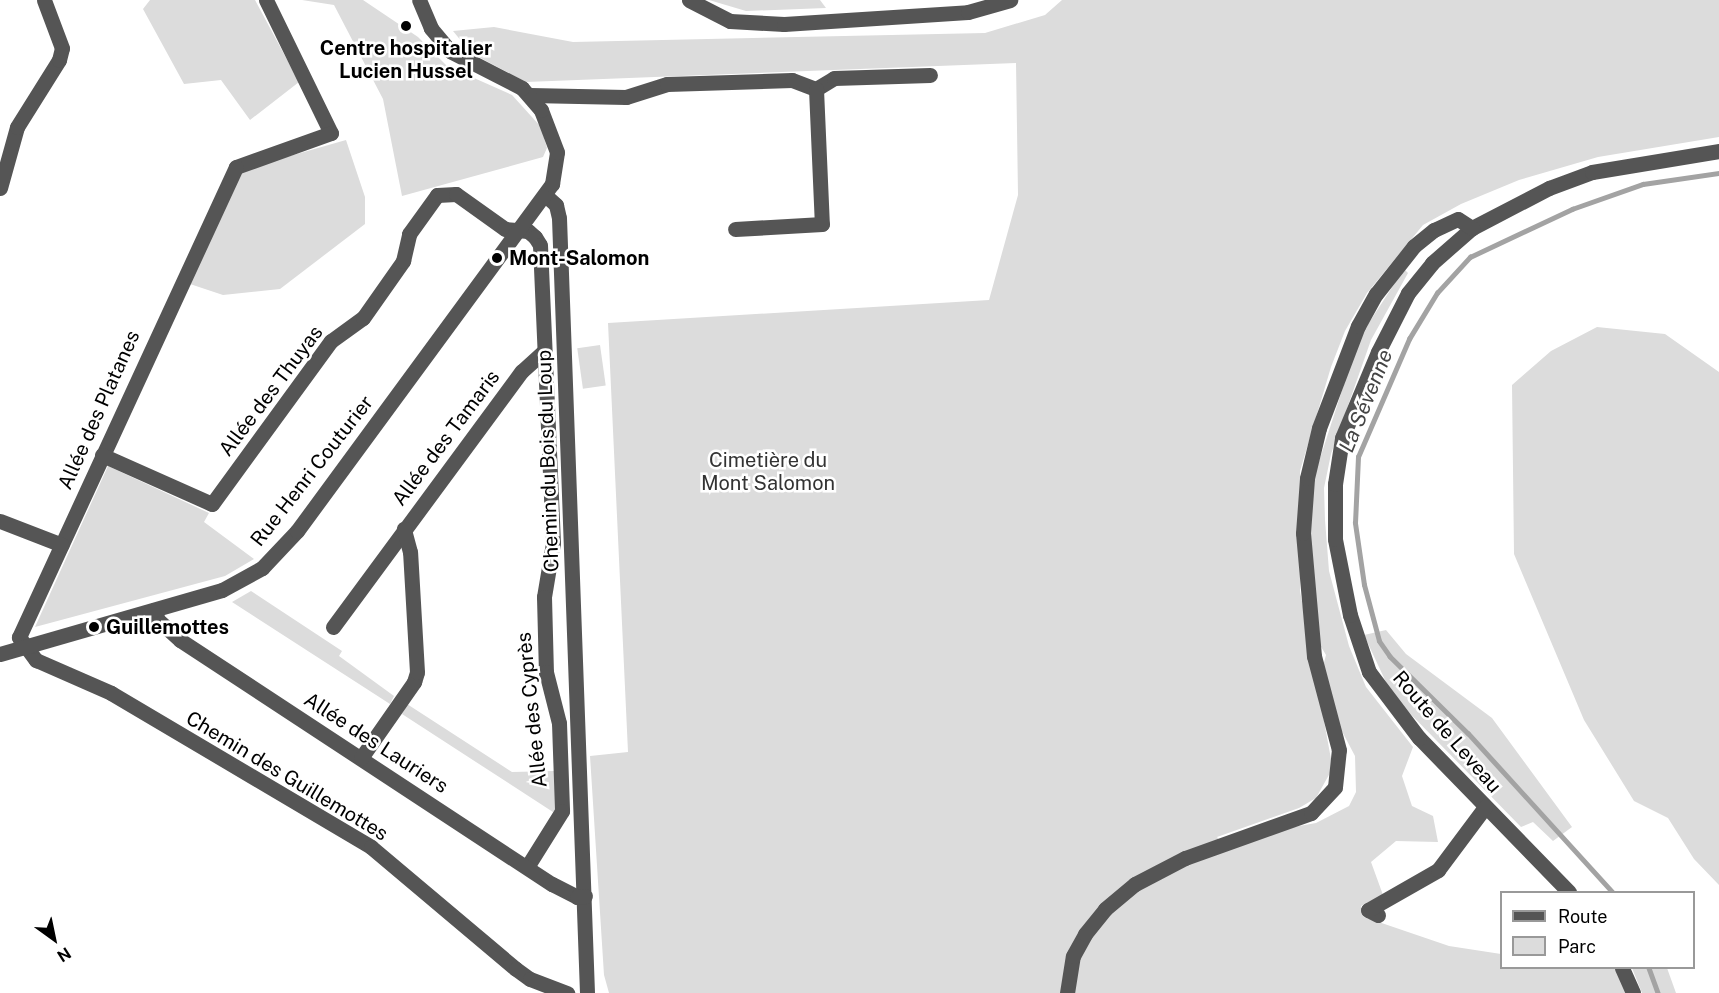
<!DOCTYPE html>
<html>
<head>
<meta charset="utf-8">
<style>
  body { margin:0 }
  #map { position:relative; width:1719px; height:993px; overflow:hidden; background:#fff; font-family:"Public Sans",sans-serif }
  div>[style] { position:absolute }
  .green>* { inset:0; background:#dcdcdc; transform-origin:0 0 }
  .stream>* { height:4.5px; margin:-2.25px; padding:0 2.25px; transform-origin:2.25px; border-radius:2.25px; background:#a3a3a3 }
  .minor>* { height:15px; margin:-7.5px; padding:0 7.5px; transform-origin:7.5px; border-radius:7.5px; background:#555 }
  .dots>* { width:16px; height:16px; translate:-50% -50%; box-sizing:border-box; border:3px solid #fff; border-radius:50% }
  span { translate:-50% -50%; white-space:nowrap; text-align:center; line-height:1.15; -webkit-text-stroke:5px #fff; paint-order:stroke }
  .poi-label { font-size:20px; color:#000; font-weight:700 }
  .left { translate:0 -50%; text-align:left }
  .street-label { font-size:20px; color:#000 }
  .park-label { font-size:20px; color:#333 }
  .water-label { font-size:21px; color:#444; font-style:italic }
  .legend { position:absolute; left:1500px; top:891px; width:195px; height:78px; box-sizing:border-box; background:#fff; border:2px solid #999; margin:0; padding:8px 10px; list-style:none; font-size:18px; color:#000 }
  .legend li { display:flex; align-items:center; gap:12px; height:30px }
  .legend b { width:30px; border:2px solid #999 }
  .north { position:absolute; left:24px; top:909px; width:60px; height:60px; -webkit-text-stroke:4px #fff; paint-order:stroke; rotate:147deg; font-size:16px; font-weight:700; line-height:24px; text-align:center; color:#000 }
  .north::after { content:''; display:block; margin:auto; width:21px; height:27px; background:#000; clip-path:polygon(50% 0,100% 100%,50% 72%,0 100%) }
</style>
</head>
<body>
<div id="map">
  <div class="green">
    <div style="clip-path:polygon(150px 0,255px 0,299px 82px,250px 120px,221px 80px,184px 84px,143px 9px)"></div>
    <div style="clip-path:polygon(302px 0,363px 0,418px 37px,447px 66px,512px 95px,541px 127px,547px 148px,543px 157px,402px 196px,383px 99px,334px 5px)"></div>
    <div style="clip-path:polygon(709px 0,820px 0,826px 8px,746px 11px)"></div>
    <div style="clip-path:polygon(1062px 0,1719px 0,1719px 137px,1598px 157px,1519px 180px,1461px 204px,1423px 225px,1367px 293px,1345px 331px,1331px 367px,1300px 471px,1300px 591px,1331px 759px,1330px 773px,1316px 798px,1299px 808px,1217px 837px,1225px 847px,1271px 831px,1316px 823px,1349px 806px,1356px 792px,1355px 756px,1335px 718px,1322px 670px,1326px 655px,1320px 645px,1308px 546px,1313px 480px,1359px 338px,1404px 269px,1408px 273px,1371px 340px,1331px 454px,1324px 488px,1325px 520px,1329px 571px,1349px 646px,1366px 687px,1413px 747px,1402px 776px,1412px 806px,1433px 816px,1438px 842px,1396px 841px,1371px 862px,1383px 895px,1361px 906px,1364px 917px,1449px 946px,1501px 954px,1502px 968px,1615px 968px,1626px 993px,609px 993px,604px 975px,590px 756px,628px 752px,608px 323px,989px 300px,1018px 195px,1016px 63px,526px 82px,471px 53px,453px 31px,494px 27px,573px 42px,985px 33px,1045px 15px)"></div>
    <div style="clip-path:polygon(346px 140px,365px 197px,365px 224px,280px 289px,223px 295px,190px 284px,241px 170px)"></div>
    <div style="clip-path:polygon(1597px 327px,1665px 334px,1719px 372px,1719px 885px,1694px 859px,1668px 818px,1634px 801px,1584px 720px,1514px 554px,1512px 385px,1551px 351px)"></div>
    <div style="left:600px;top:345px;width:41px;height:23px;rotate:82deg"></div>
    <div style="clip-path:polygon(108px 466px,209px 513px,204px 522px,254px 559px,225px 576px,35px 627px)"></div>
    <div style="clip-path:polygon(251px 591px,342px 651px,339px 656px,394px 696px,390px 704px,232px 602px)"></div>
    <div style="clip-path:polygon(1386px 630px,1406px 654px,1492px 718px,1572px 827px,1553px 841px,1533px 822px,1521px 827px,1392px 695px,1364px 635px)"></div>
    <div style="clip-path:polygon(407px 704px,512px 772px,554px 771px,556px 809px,553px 812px,402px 714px)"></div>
    <div style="clip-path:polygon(1632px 968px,1667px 968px,1676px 993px,1642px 993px)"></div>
  </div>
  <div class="stream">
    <div style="left:1612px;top:892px;width:214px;rotate:-132.3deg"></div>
    <div style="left:1468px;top:734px;width:110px;rotate:-135.4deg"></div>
    <div style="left:1390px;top:657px;width:19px;rotate:-125deg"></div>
    <div style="left:1379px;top:641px;width:58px;rotate:-105deg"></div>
    <div style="left:1364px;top:585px;width:63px;rotate:-98.3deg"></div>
    <div style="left:1355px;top:523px;width:66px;rotate:-87.4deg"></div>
    <div style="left:1358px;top:457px;width:129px;rotate:-66.6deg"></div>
    <div style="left:1409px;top:339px;width:54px;rotate:-58.7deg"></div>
    <div style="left:1437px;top:293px;width:49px;rotate:-47.5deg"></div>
    <div style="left:1470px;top:257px;width:113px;rotate:-25.2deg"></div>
    <div style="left:1572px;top:209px;width:75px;rotate:-19.4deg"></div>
    <div style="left:1643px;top:184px;width:77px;rotate:-8.2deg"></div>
    <div style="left:1649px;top:968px;width:27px;rotate:70deg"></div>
  </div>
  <div class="minor">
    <div style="left:266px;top:0;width:148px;rotate:64deg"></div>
    <div style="left:331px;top:133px;width:101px;rotate:160.3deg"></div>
    <div style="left:236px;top:167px;width:518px;rotate:114.78deg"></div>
    <div style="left:19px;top:637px;width:29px;rotate:54deg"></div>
    <div style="left:36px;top:660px;width:82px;rotate:23.7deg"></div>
    <div style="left:111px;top:693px;width:302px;rotate:30.6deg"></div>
    <div style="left:371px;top:847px;width:189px;rotate:40.1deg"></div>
    <div style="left:516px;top:969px;width:17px;rotate:36deg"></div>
    <div style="left:530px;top:979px;width:40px;rotate:21deg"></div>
    <div style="left:689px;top:0;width:46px;rotate:27.1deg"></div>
    <div style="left:730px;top:21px;width:54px;rotate:3.2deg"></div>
    <div style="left:784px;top:24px;width:184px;rotate:-3.7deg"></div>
    <div style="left:968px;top:12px;width:44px;rotate:-15.9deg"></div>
    <div style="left:816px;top:89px;width:21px;rotate:-31deg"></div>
    <div style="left:834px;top:78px;width:96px;rotate:-1.8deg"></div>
    <div style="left:530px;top:95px;width:96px;rotate:1.2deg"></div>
    <div style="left:626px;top:97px;width:43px;rotate:-17.6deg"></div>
    <div style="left:667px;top:84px;width:125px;rotate:-1.8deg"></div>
    <div style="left:792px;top:80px;width:26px;rotate:21deg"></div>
    <div style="left:816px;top:89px;width:135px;rotate:87.5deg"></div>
    <div style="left:822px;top:224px;width:87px;rotate:176.7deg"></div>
    <div style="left:0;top:188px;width:63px;rotate:-74.4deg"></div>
    <div style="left:17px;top:127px;width:79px;rotate:-57.9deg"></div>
    <div style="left:59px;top:60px;width:12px;rotate:-76deg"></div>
    <div style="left:62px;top:48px;width:51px;rotate:-110.6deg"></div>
    <div style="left:545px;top:195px;width:15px;rotate:42deg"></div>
    <div style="left:556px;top:205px;width:13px;rotate:77deg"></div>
    <div style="left:559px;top:218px;width:776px;rotate:87.93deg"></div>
    <div style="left:102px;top:455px;width:120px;rotate:24deg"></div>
    <div style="left:212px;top:504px;width:202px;rotate:-53.9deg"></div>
    <div style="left:331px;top:341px;width:39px;rotate:-36deg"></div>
    <div style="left:363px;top:318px;width:70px;rotate:-54.9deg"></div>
    <div style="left:403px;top:261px;width:28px;rotate:-77deg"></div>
    <div style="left:409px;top:234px;width:48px;rotate:-54.3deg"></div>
    <div style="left:437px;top:195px;width:19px;rotate:-3deg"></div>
    <div style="left:456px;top:194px;width:60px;rotate:35.5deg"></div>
    <div style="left:505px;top:229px;width:23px;rotate:5deg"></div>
    <div style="left:528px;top:231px;width:9px;rotate:41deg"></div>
    <div style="left:535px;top:237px;width:9px;rotate:58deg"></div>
    <div style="left:540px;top:245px;width:298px;rotate:87.5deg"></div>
    <div style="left:553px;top:543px;width:55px;rotate:99.5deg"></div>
    <div style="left:544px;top:597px;width:75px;rotate:88.5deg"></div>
    <div style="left:546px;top:672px;width:53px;rotate:75.7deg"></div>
    <div style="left:559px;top:723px;width:88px;rotate:88deg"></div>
    <div style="left:562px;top:811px;width:66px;rotate:122deg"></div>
    <div style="left:0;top:521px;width:66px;rotate:21.2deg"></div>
    <div style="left:154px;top:610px;width:11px;rotate:68deg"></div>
    <div style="left:158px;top:620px;width:30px;rotate:42deg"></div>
    <div style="left:180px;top:640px;width:445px;rotate:33.3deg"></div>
    <div style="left:552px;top:884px;width:28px;rotate:27deg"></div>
    <div style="left:577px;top:897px;width:8px;rotate:-7deg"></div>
    <div style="left:333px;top:627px;width:318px;rotate:-53.6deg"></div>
    <div style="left:522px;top:371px;width:30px;rotate:-42deg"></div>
    <div style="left:0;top:654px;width:231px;rotate:-16.1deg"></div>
    <div style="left:222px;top:590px;width:46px;rotate:-28.8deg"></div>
    <div style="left:262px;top:568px;width:51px;rotate:-46.6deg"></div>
    <div style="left:297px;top:531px;width:431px;rotate:-53.7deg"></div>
    <div style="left:552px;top:184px;width:32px;rotate:-81deg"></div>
    <div style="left:557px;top:152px;width:45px;rotate:-110.9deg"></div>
    <div style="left:541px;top:110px;width:29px;rotate:-131deg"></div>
    <div style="left:522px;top:88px;width:81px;rotate:-152.8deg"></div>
    <div style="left:450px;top:51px;width:30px;rotate:-130deg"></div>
    <div style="left:431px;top:28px;width:30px;rotate:-113deg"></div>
    <div style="left:361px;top:758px;width:93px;rotate:-55.1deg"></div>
    <div style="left:414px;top:682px;width:10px;rotate:-73deg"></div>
    <div style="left:417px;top:672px;width:120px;rotate:-93.3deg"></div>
    <div style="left:410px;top:552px;width:24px;rotate:-105deg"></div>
    <div style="left:1569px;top:892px;width:215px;rotate:-134.2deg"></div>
    <div style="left:1419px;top:738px;width:83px;rotate:-127.1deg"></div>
    <div style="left:1369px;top:672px;width:60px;rotate:-108.4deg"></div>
    <div style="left:1350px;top:615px;width:77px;rotate:-101.2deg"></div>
    <div style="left:1335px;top:539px;width:55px;rotate:-90deg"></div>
    <div style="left:1335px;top:484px;width:47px;rotate:-81.3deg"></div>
    <div style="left:1342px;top:438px;width:93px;rotate:-67.3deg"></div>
    <div style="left:1378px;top:352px;width:66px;rotate:-63deg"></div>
    <div style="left:1408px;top:293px;width:38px;rotate:-51deg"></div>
    <div style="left:1432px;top:263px;width:53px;rotate:-41.2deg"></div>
    <div style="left:1472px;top:228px;width:87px;rotate:-27.5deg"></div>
    <div style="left:1549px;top:188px;width:46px;rotate:-20.4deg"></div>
    <div style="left:1592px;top:172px;width:129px;rotate:-9.4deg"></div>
    <div style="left:1378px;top:915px;width:11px;rotate:-153deg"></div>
    <div style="left:1368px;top:910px;width:81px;rotate:-29.7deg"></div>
    <div style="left:1438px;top:870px;width:79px;rotate:-53.3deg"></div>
    <div style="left:1622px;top:968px;width:27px;rotate:66deg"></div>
    <div style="left:1067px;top:993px;width:37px;rotate:-81deg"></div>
    <div style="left:1073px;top:956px;width:25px;rotate:-61deg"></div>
    <div style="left:1085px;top:934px;width:32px;rotate:-51deg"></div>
    <div style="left:1105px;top:909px;width:39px;rotate:-40deg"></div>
    <div style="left:1135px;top:884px;width:56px;rotate:-27.5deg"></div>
    <div style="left:1185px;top:858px;width:134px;rotate:-19.7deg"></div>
    <div style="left:1311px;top:813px;width:35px;rotate:-47deg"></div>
    <div style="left:1335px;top:787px;width:37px;rotate:-84deg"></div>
    <div style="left:1339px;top:750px;width:97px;rotate:-104.9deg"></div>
    <div style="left:1314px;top:656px;width:123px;rotate:-95.1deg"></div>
    <div style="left:1303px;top:533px;width:55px;rotate:-85.8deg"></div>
    <div style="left:1307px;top:478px;width:51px;rotate:-76.5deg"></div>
    <div style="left:1319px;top:428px;width:109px;rotate:-69.1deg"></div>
    <div style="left:1358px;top:326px;width:37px;rotate:-61deg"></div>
    <div style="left:1376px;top:294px;width:61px;rotate:-51.6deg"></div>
    <div style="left:1414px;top:246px;width:26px;rotate:-39deg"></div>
    <div style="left:1434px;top:230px;width:26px;rotate:-25deg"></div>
    <div style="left:1458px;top:219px;width:17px;rotate:33deg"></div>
  </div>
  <div class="dots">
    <div style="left:406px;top:26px;background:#000"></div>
    <div style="left:497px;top:258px;background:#000"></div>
    <div style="left:94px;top:627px;background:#000"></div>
  </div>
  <div class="poi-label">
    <span style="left:406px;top:60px">Centre hospitalier<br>Lucien Hussel</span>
    <span class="left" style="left:509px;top:258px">Mont-Salomon</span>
    <span class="left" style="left:106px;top:627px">Guillemottes</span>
  </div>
  <div class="street-label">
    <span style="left:271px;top:391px;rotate:-53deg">Allée des Thuyas</span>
    <span style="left:99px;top:410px;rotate:-66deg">Allée des Platanes</span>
    <span style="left:446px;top:438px;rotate:-53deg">Allée des Tamaris</span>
    <span style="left:548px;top:461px;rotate:-92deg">Chemin du Bois du Loup</span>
    <span style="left:312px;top:471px;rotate:-52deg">Rue Henri Couturier</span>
    <span style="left:532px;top:710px;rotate:-96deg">Allée des Cyprès</span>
    <span style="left:1447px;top:732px;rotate:49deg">Route de Leveau</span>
    <span style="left:376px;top:743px;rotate:33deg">Allée des Lauriers</span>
    <span style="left:287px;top:776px;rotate:31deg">Chemin des Guillemottes</span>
  </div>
  <div class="park-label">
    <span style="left:768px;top:472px">Cimetière du<br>Mont Salomon</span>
  </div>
  <div class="water-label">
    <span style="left:1366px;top:401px;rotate:-68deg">La Sévenne</span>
  </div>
  <ul class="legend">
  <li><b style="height:8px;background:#555"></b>Route</li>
  <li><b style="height:16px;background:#dcdcdc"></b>Parc</li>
  </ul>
  <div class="north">N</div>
</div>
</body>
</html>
